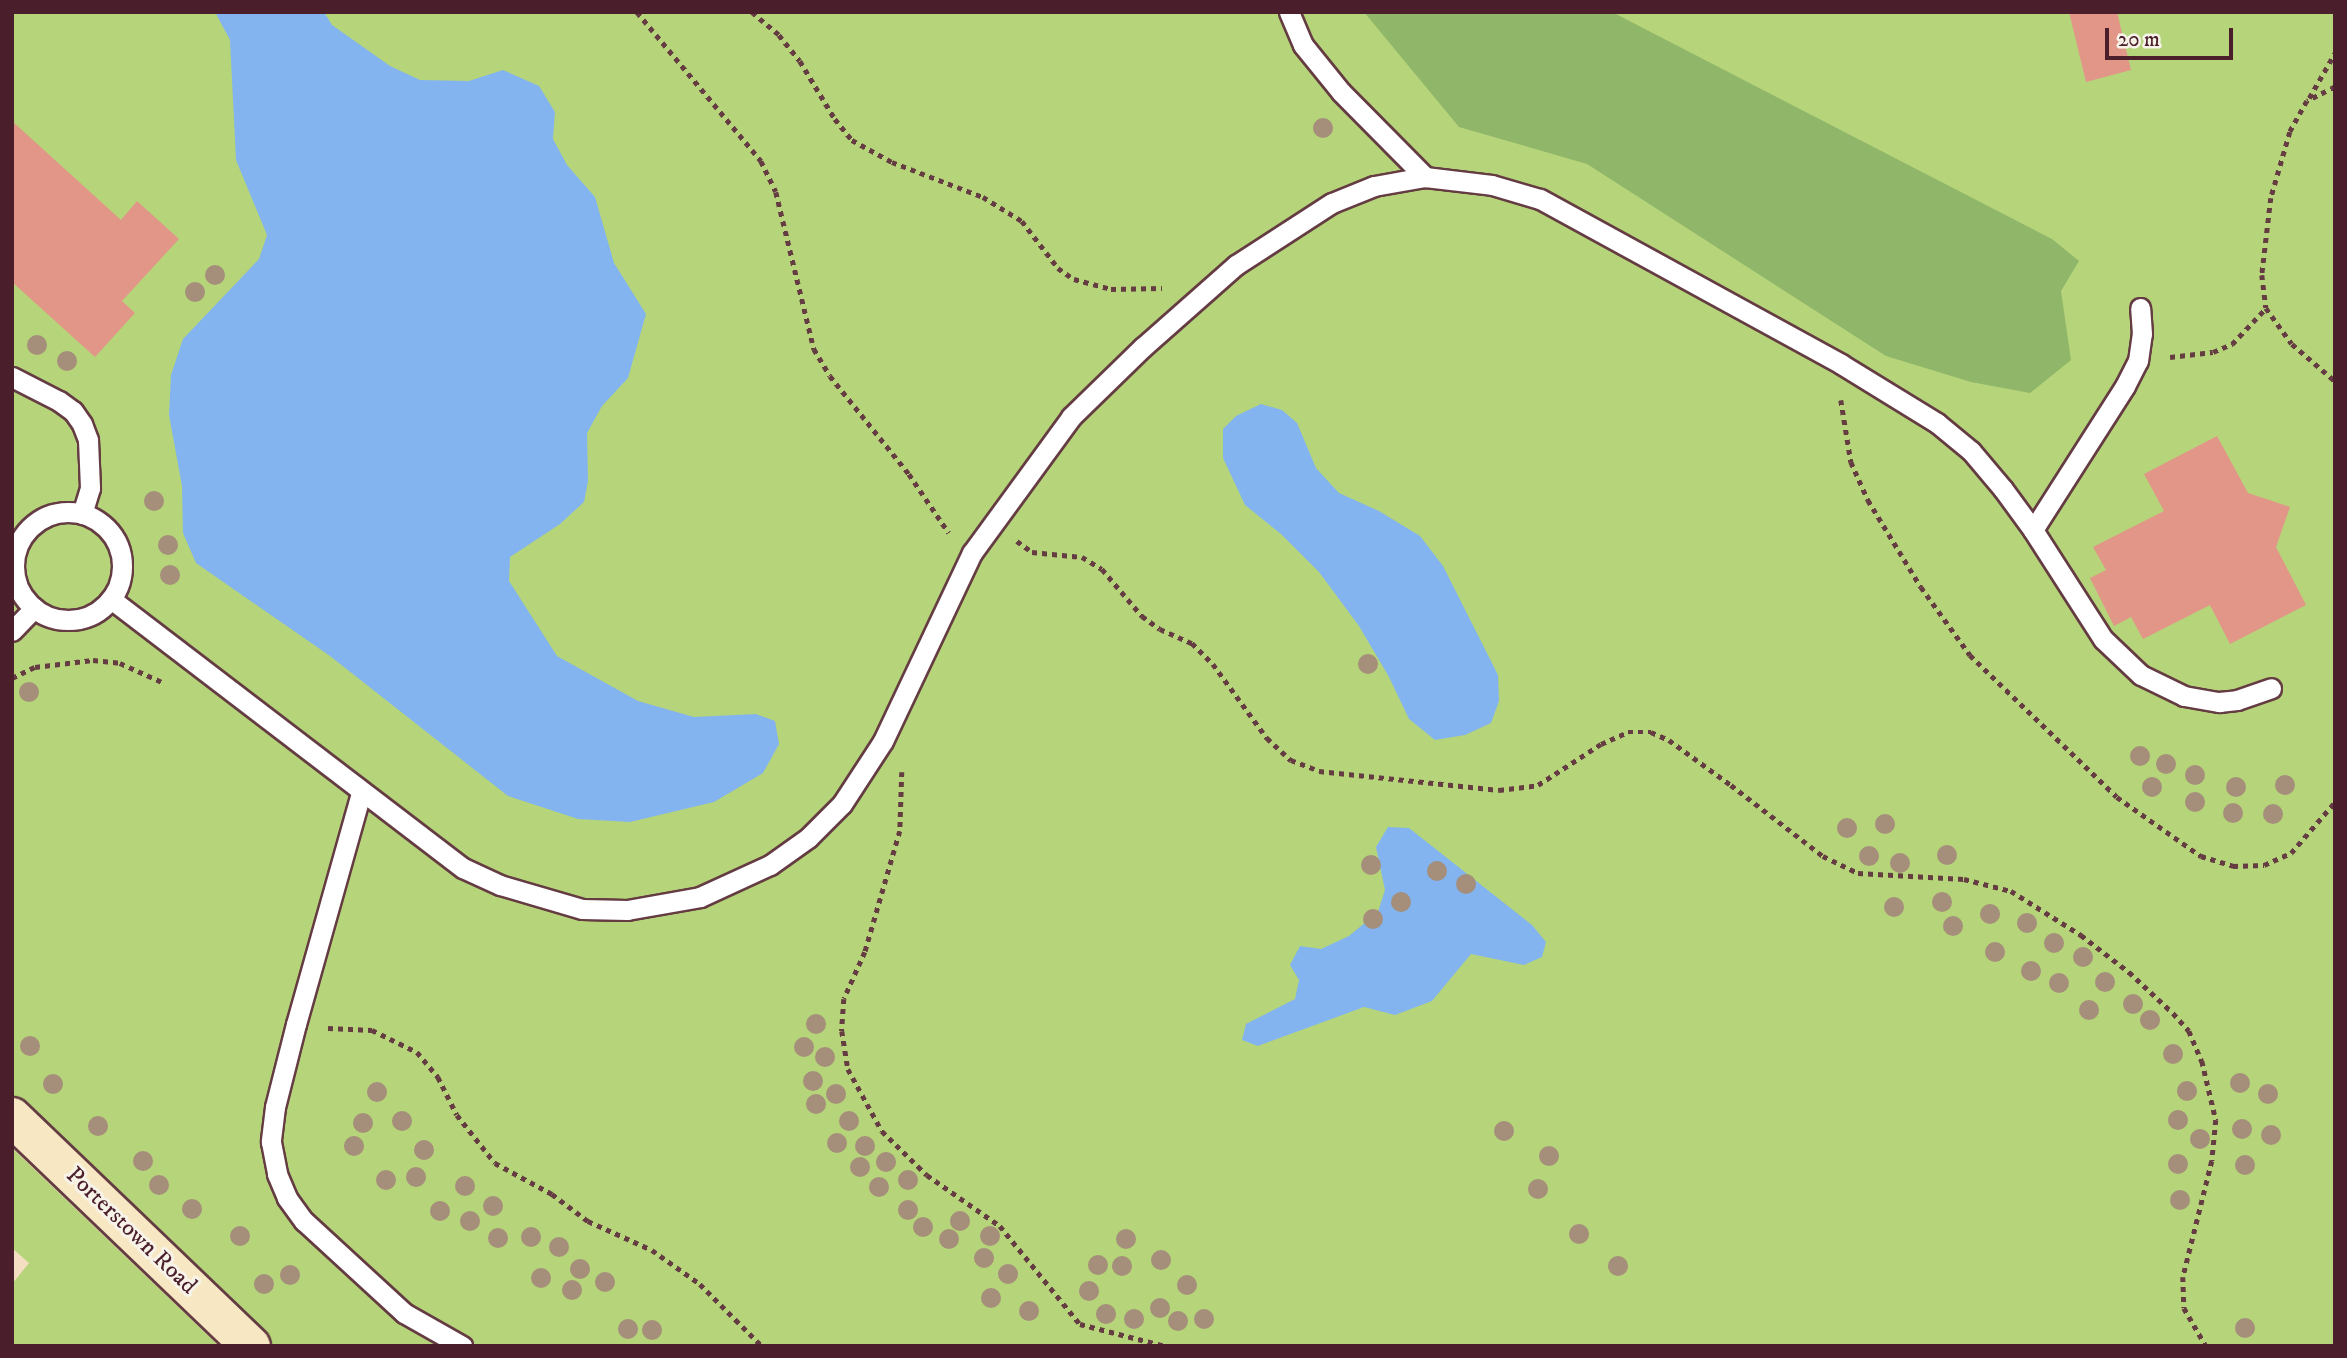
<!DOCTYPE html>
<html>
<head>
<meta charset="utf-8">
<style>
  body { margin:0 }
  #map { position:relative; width:2347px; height:1358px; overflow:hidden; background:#f4dec2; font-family:"IM FELL DW Pica",serif }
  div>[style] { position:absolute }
  .green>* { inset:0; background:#b6d47a }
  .forest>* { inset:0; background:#90b66a }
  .water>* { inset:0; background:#83b4ef }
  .building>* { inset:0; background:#e19688 }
  .path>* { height:4.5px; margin-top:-2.25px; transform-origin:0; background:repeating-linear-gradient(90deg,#643c42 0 5px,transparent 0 10px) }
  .roads { filter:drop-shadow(2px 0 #643c42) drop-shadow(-2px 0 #643c42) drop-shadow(0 2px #643c42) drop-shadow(0 -2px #643c42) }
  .lane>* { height:19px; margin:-9.5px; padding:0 9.5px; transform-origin:9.5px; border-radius:9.5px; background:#fff }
  .lane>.ring { margin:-9.5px; padding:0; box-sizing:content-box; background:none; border:19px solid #fff; border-radius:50% }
  .secondary>* { height:38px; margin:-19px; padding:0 19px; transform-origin:19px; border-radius:19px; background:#f7e8c3 }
  .trees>* { width:20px; height:20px; margin:-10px; border-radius:50%; background:#a58e7a }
  span { translate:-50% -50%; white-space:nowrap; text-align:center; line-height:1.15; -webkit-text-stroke:6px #f7f3e8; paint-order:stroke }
  .street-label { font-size:24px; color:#4a1f2b }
  .frame { position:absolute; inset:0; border:14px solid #4a1f2b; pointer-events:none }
  .scale { position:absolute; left:2105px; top:28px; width:128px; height:32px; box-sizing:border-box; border:4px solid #4a1f2b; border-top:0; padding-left:9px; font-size:21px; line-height:24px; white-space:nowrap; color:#4a1f2b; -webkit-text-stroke:5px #f7f3e8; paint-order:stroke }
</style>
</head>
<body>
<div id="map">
  <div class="green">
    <div style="clip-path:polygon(12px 12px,2335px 12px,2335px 1346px,259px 1346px,12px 1106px)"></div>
    <div style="clip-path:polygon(12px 1148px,219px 1346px,12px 1346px,12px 1284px,29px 1263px,12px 1248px)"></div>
  </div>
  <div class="forest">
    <div style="clip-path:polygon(1364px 12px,1612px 12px,2052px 239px,2079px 261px,2061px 291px,2071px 360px,2030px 393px,1971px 382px,1886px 356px,1587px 164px,1459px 127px)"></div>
  </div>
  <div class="water">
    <div style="clip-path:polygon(215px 12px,324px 12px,332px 25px,390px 66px,420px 80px,469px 81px,503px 70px,539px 86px,555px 112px,553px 139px,567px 165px,595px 197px,614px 263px,646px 314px,628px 378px,602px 406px,587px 433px,588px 481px,584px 502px,560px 524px,510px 557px,509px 581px,557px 656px,638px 701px,694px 717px,756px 714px,775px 721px,779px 744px,763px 773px,714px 802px,630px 822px,578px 819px,508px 796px,330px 656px,196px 563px,183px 533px,182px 486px,169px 415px,171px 375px,183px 339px,259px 259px,267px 235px,236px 160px,230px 40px)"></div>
    <div style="clip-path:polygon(1261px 404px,1282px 410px,1297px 423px,1316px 468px,1339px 493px,1379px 511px,1420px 536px,1443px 566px,1498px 675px,1499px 701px,1491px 723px,1465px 735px,1435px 740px,1409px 719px,1389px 677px,1359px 626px,1319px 572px,1281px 534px,1245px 505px,1223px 458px,1223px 429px,1236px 416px)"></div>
    <div style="clip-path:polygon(1388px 827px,1409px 828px,1532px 925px,1546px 942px,1542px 957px,1524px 965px,1471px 954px,1432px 1001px,1395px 1015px,1364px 1007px,1258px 1046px,1242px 1040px,1246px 1024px,1295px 999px,1299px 980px,1290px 965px,1300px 946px,1321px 949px,1349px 936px,1378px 912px,1385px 890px,1376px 847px)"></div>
  </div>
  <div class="building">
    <div style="clip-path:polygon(2069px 12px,2117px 12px,2131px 70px,2086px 82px)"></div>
    <div style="clip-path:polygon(12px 121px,121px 220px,137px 201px,179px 239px,122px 301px,135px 313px,95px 357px,12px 282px)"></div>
    <div style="clip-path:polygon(2217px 436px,2248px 493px,2290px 507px,2276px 547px,2306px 605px,2230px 644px,2210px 605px,2143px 639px,2131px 617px,2114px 626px,2090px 578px,2106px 570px,2093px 547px,2164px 511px,2144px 474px)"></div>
  </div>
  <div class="path">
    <div style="left:637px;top:12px;width:194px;rotate:50.2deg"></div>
    <div style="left:761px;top:161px;width:34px;rotate:64deg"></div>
    <div style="left:776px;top:192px;width:162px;rotate:76.4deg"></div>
    <div style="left:814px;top:349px;width:31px;rotate:59deg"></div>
    <div style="left:830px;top:376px;width:126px;rotate:51.1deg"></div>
    <div style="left:909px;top:474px;width:71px;rotate:55.9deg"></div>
    <div style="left:752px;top:12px;width:35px;rotate:40deg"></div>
    <div style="left:779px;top:35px;width:33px;rotate:51deg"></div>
    <div style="left:800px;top:61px;width:68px;rotate:58.9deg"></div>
    <div style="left:835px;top:119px;width:27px;rotate:51deg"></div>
    <div style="left:852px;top:140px;width:46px;rotate:28.8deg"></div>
    <div style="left:892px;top:162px;width:97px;rotate:21deg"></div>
    <div style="left:983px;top:197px;width:46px;rotate:31.6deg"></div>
    <div style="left:1022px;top:221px;width:59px;rotate:52.5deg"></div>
    <div style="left:1058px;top:268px;width:19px;rotate:35deg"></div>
    <div style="left:1074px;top:279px;width:38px;rotate:15deg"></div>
    <div style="left:1111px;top:289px;width:51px;rotate:-1.1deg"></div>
    <div style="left:2335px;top:87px;width:31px;rotate:153deg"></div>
    <div style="left:2307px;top:101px;width:35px;rotate:119deg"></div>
    <div style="left:2290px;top:132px;width:69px;rotate:106.1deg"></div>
    <div style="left:2271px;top:198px;width:78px;rotate:96.7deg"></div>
    <div style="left:2262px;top:275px;width:33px;rotate:83deg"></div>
    <div style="left:2266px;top:308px;width:44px;rotate:54.2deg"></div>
    <div style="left:2292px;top:344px;width:57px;rotate:40.7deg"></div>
    <div style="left:2309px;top:98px;width:52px;rotate:-60deg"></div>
    <div style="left:2170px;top:357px;width:43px;rotate:-6.6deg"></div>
    <div style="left:2213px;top:352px;width:21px;rotate:-23deg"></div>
    <div style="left:2232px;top:344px;width:50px;rotate:-46.6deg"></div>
    <div style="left:1841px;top:400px;width:63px;rotate:80.8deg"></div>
    <div style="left:1851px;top:462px;width:42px;rotate:65.9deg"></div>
    <div style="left:1868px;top:500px;width:102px;rotate:58.7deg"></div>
    <div style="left:1921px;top:587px;width:84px;rotate:54.2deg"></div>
    <div style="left:1970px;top:655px;width:204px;rotate:44deg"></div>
    <div style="left:2117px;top:797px;width:103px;rotate:35.1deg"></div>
    <div style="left:2201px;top:856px;width:34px;rotate:17deg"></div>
    <div style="left:2233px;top:866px;width:31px;rotate:-2deg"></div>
    <div style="left:2264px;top:865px;width:30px;rotate:-24deg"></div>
    <div style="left:2291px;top:853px;width:67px;rotate:-49.2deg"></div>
    <div style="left:1017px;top:541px;width:19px;rotate:36deg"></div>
    <div style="left:1032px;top:552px;width:50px;rotate:5.7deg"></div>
    <div style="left:1082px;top:557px;width:23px;rotate:31deg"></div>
    <div style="left:1102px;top:569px;width:62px;rotate:49.6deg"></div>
    <div style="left:1142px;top:616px;width:22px;rotate:36deg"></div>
    <div style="left:1160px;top:629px;width:35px;rotate:24deg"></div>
    <div style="left:1192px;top:643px;width:30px;rotate:45deg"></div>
    <div style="left:1213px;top:664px;width:92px;rotate:53.9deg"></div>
    <div style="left:1267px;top:738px;width:33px;rotate:43deg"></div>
    <div style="left:1291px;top:760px;width:30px;rotate:21deg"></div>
    <div style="left:1319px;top:771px;width:181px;rotate:6deg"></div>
    <div style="left:1499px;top:790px;width:39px;rotate:-7deg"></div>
    <div style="left:1538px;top:785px;width:75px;rotate:-33.1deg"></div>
    <div style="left:1601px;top:744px;width:30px;rotate:-24deg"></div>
    <div style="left:1628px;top:732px;width:23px"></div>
    <div style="left:1651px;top:732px;width:20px;rotate:24deg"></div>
    <div style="left:1669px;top:740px;width:77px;rotate:36deg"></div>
    <div style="left:1731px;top:785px;width:116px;rotate:37.7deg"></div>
    <div style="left:1823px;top:856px;width:39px;rotate:26deg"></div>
    <div style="left:1858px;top:873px;width:106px;rotate:3.2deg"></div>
    <div style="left:1964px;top:879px;width:49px;rotate:14.3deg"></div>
    <div style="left:2011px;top:891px;width:83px;rotate:32.2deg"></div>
    <div style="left:2081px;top:935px;width:61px;rotate:37.6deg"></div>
    <div style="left:2129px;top:972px;width:60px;rotate:43deg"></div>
    <div style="left:2173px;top:1013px;width:24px;rotate:48deg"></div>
    <div style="left:2189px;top:1031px;width:33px;rotate:67deg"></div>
    <div style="left:2202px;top:1061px;width:61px;rotate:76.7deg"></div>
    <div style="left:2216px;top:1120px;width:41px;rotate:95.6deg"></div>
    <div style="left:2212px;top:1161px;width:120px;rotate:104deg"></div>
    <div style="left:2183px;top:1277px;width:31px;rotate:88deg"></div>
    <div style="left:2184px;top:1308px;width:44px;rotate:59.9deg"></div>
    <div style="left:12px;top:678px;width:25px;rotate:-26deg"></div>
    <div style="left:35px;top:667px;width:58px;rotate:-6.9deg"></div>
    <div style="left:93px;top:660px;width:27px;rotate:6deg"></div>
    <div style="left:120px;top:663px;width:48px;rotate:24.4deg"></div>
    <div style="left:902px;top:772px;width:59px;rotate:91.9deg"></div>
    <div style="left:900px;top:831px;width:126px;rotate:106.1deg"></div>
    <div style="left:865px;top:952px;width:51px;rotate:114.1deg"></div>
    <div style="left:844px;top:999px;width:32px;rotate:94deg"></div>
    <div style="left:842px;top:1031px;width:38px;rotate:81deg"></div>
    <div style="left:848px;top:1069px;width:71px;rotate:61.3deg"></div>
    <div style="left:882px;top:1131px;width:63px;rotate:44.4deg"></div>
    <div style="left:927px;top:1175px;width:89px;rotate:34.9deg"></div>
    <div style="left:1000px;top:1226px;width:127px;rotate:50.8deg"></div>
    <div style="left:1080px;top:1324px;width:88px;rotate:14.5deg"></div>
    <div style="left:328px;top:1028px;width:44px;rotate:2.6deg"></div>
    <div style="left:372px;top:1030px;width:50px;rotate:26.1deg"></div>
    <div style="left:417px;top:1052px;width:33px;rotate:50deg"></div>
    <div style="left:438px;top:1077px;width:42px;rotate:63.4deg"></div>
    <div style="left:457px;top:1115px;width:61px;rotate:51.6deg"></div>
    <div style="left:495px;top:1163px;width:65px;rotate:28.5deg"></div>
    <div style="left:552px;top:1194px;width:45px;rotate:36.9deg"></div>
    <div style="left:588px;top:1221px;width:70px;rotate:24.4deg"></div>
    <div style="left:652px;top:1250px;width:59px;rotate:35.3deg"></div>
    <div style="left:700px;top:1284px;width:88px;rotate:45deg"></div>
  </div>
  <div class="roads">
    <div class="lane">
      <div style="left:1289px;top:12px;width:36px;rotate:67deg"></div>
      <div style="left:1303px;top:45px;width:60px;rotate:51deg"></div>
      <div style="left:1341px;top:92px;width:120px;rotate:45.3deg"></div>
      <div style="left:1425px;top:177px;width:67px;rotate:6.8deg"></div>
      <div style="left:1492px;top:185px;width:50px;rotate:16.3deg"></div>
      <div style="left:1540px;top:199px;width:343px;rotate:28.7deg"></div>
      <div style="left:1841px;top:364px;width:113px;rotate:31.6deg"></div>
      <div style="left:1937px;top:423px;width:44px;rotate:39.5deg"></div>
      <div style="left:1971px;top:451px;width:50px;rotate:49.9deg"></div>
      <div style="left:2003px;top:489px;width:51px;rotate:53.8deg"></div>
      <div style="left:2033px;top:530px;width:130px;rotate:57.3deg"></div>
      <div style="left:2103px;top:639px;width:52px;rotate:43.5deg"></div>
      <div style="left:2141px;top:675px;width:48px;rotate:26deg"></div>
      <div style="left:2184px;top:696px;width:36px;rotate:10deg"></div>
      <div style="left:2219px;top:702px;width:18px;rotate:-6deg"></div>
      <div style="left:2237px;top:700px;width:36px;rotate:-19deg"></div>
      <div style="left:12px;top:377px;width:53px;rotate:27.1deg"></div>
      <div style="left:59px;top:401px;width:17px;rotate:36deg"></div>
      <div style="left:73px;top:411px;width:16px;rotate:55deg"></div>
      <div style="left:82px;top:424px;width:17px;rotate:69deg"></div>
      <div style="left:88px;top:440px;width:48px;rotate:87.6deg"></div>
      <div style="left:90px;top:488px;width:27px;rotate:107deg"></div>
      <div class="ring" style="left:14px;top:512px;width:89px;height:89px"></div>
      <div style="left:2033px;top:530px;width:171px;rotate:-57.4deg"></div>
      <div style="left:2125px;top:386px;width:28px;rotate:-63deg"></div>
      <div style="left:2138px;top:361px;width:27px;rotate:-82deg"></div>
      <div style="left:2142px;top:334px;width:26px;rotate:-94deg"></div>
      <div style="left:111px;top:599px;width:443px;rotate:37.4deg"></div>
      <div style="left:463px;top:868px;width:41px;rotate:24.7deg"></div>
      <div style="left:500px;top:885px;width:85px;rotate:16.3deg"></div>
      <div style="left:582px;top:909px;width:45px;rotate:1.3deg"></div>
      <div style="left:627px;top:910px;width:74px;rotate:-10.1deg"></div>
      <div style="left:700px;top:897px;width:77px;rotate:-24.6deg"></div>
      <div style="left:770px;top:865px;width:47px;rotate:-35.4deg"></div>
      <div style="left:808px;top:838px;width:48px;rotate:-45deg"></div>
      <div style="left:842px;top:804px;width:75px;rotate:-56.9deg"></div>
      <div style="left:883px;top:741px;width:208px;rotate:-64.7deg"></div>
      <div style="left:972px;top:553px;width:168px;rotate:-53.9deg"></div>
      <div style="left:1071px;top:417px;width:100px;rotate:-44.2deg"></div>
      <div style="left:1143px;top:347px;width:124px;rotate:-41.4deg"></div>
      <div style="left:1236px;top:265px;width:114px;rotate:-32.9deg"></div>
      <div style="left:1332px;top:203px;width:45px;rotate:-22deg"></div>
      <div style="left:1374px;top:186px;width:52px;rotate:-10deg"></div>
      <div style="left:12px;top:631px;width:32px;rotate:-46deg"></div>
      <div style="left:361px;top:793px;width:240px;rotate:105.7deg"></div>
      <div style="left:296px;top:1024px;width:86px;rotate:104.2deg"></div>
      <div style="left:275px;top:1107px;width:35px;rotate:97deg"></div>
      <div style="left:271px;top:1142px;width:33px;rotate:79deg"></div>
      <div style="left:277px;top:1174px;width:26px;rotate:67deg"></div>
      <div style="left:287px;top:1198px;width:29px;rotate:54deg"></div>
      <div style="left:304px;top:1221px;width:136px;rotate:42.6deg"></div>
      <div style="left:404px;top:1313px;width:67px;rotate:29.6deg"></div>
    </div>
    <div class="secondary">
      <div style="left:12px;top:1117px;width:331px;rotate:43.8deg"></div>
    </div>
  </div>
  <div class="trees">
    <div style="left:1323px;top:128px"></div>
    <div style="left:215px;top:275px"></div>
    <div style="left:195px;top:292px"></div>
    <div style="left:37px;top:345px"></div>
    <div style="left:67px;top:361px"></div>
    <div style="left:154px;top:501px"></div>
    <div style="left:168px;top:545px"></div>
    <div style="left:170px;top:575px"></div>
    <div style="left:1368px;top:664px"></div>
    <div style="left:29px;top:692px"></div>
    <div style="left:2140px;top:756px"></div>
    <div style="left:2166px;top:764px"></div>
    <div style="left:2195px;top:775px"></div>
    <div style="left:2285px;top:785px"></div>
    <div style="left:2152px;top:787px"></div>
    <div style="left:2236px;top:787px"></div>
    <div style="left:2195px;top:802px"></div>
    <div style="left:2233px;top:813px"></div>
    <div style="left:2273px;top:814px"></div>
    <div style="left:1885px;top:824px"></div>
    <div style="left:1847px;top:828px"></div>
    <div style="left:1947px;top:855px"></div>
    <div style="left:1869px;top:856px"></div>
    <div style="left:1900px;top:863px"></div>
    <div style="left:1371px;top:865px"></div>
    <div style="left:1437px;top:871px"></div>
    <div style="left:1466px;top:884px"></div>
    <div style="left:1401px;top:902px"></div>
    <div style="left:1942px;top:902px"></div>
    <div style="left:1894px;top:907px"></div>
    <div style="left:1990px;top:914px"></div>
    <div style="left:1373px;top:919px"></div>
    <div style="left:2027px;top:923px"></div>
    <div style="left:1953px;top:926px"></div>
    <div style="left:2054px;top:943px"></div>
    <div style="left:1995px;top:952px"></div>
    <div style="left:2083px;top:957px"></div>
    <div style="left:2031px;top:971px"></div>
    <div style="left:2105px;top:982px"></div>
    <div style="left:2059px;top:983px"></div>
    <div style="left:2133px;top:1004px"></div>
    <div style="left:2089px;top:1010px"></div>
    <div style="left:2150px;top:1020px"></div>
    <div style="left:816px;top:1024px"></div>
    <div style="left:30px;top:1046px"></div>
    <div style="left:804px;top:1047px"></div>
    <div style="left:2173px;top:1054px"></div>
    <div style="left:825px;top:1057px"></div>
    <div style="left:813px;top:1081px"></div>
    <div style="left:2240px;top:1083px"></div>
    <div style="left:53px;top:1084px"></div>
    <div style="left:2187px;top:1091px"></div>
    <div style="left:377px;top:1092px"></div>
    <div style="left:836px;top:1094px"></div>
    <div style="left:2268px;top:1094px"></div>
    <div style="left:816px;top:1104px"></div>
    <div style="left:2178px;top:1120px"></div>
    <div style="left:402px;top:1121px"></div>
    <div style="left:849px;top:1121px"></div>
    <div style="left:363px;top:1123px"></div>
    <div style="left:98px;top:1126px"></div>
    <div style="left:2242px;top:1129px"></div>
    <div style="left:1504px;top:1131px"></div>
    <div style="left:2271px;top:1135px"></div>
    <div style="left:2200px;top:1139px"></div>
    <div style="left:837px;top:1143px"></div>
    <div style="left:354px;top:1146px"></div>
    <div style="left:865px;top:1146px"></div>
    <div style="left:424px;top:1150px"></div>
    <div style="left:1549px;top:1156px"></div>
    <div style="left:143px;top:1161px"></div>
    <div style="left:886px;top:1162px"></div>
    <div style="left:2178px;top:1164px"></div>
    <div style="left:2245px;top:1165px"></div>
    <div style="left:860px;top:1167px"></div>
    <div style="left:416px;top:1177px"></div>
    <div style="left:386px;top:1180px"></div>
    <div style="left:908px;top:1180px"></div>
    <div style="left:159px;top:1185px"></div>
    <div style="left:465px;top:1186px"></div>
    <div style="left:879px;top:1187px"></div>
    <div style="left:1538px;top:1189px"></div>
    <div style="left:2180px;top:1200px"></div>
    <div style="left:493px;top:1206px"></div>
    <div style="left:192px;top:1209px"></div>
    <div style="left:908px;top:1210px"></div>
    <div style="left:440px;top:1211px"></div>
    <div style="left:470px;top:1221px"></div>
    <div style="left:960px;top:1221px"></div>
    <div style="left:923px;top:1227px"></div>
    <div style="left:1579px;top:1234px"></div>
    <div style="left:240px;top:1236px"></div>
    <div style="left:990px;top:1236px"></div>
    <div style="left:531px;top:1237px"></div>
    <div style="left:498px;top:1238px"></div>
    <div style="left:949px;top:1239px"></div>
    <div style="left:1126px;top:1239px"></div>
    <div style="left:559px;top:1247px"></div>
    <div style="left:984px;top:1258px"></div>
    <div style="left:1161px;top:1260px"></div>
    <div style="left:1098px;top:1265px"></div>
    <div style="left:1122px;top:1266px"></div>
    <div style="left:1618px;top:1266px"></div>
    <div style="left:580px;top:1269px"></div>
    <div style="left:1008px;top:1274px"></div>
    <div style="left:290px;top:1275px"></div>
    <div style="left:541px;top:1278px"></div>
    <div style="left:605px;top:1282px"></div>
    <div style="left:264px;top:1284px"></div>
    <div style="left:1187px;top:1285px"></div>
    <div style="left:572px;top:1290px"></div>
    <div style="left:1089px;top:1291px"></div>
    <div style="left:991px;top:1298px"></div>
    <div style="left:1160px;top:1308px"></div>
    <div style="left:1029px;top:1311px"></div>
    <div style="left:1106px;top:1314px"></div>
    <div style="left:1134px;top:1319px"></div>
    <div style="left:1204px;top:1319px"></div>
    <div style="left:1178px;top:1321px"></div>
    <div style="left:2245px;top:1328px"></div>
    <div style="left:628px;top:1329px"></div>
    <div style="left:652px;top:1330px"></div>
  </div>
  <div class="street-label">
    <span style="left:131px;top:1231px;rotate:44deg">Porterstown Road</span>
  </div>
  <div class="frame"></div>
  <div class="scale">20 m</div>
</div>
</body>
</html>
